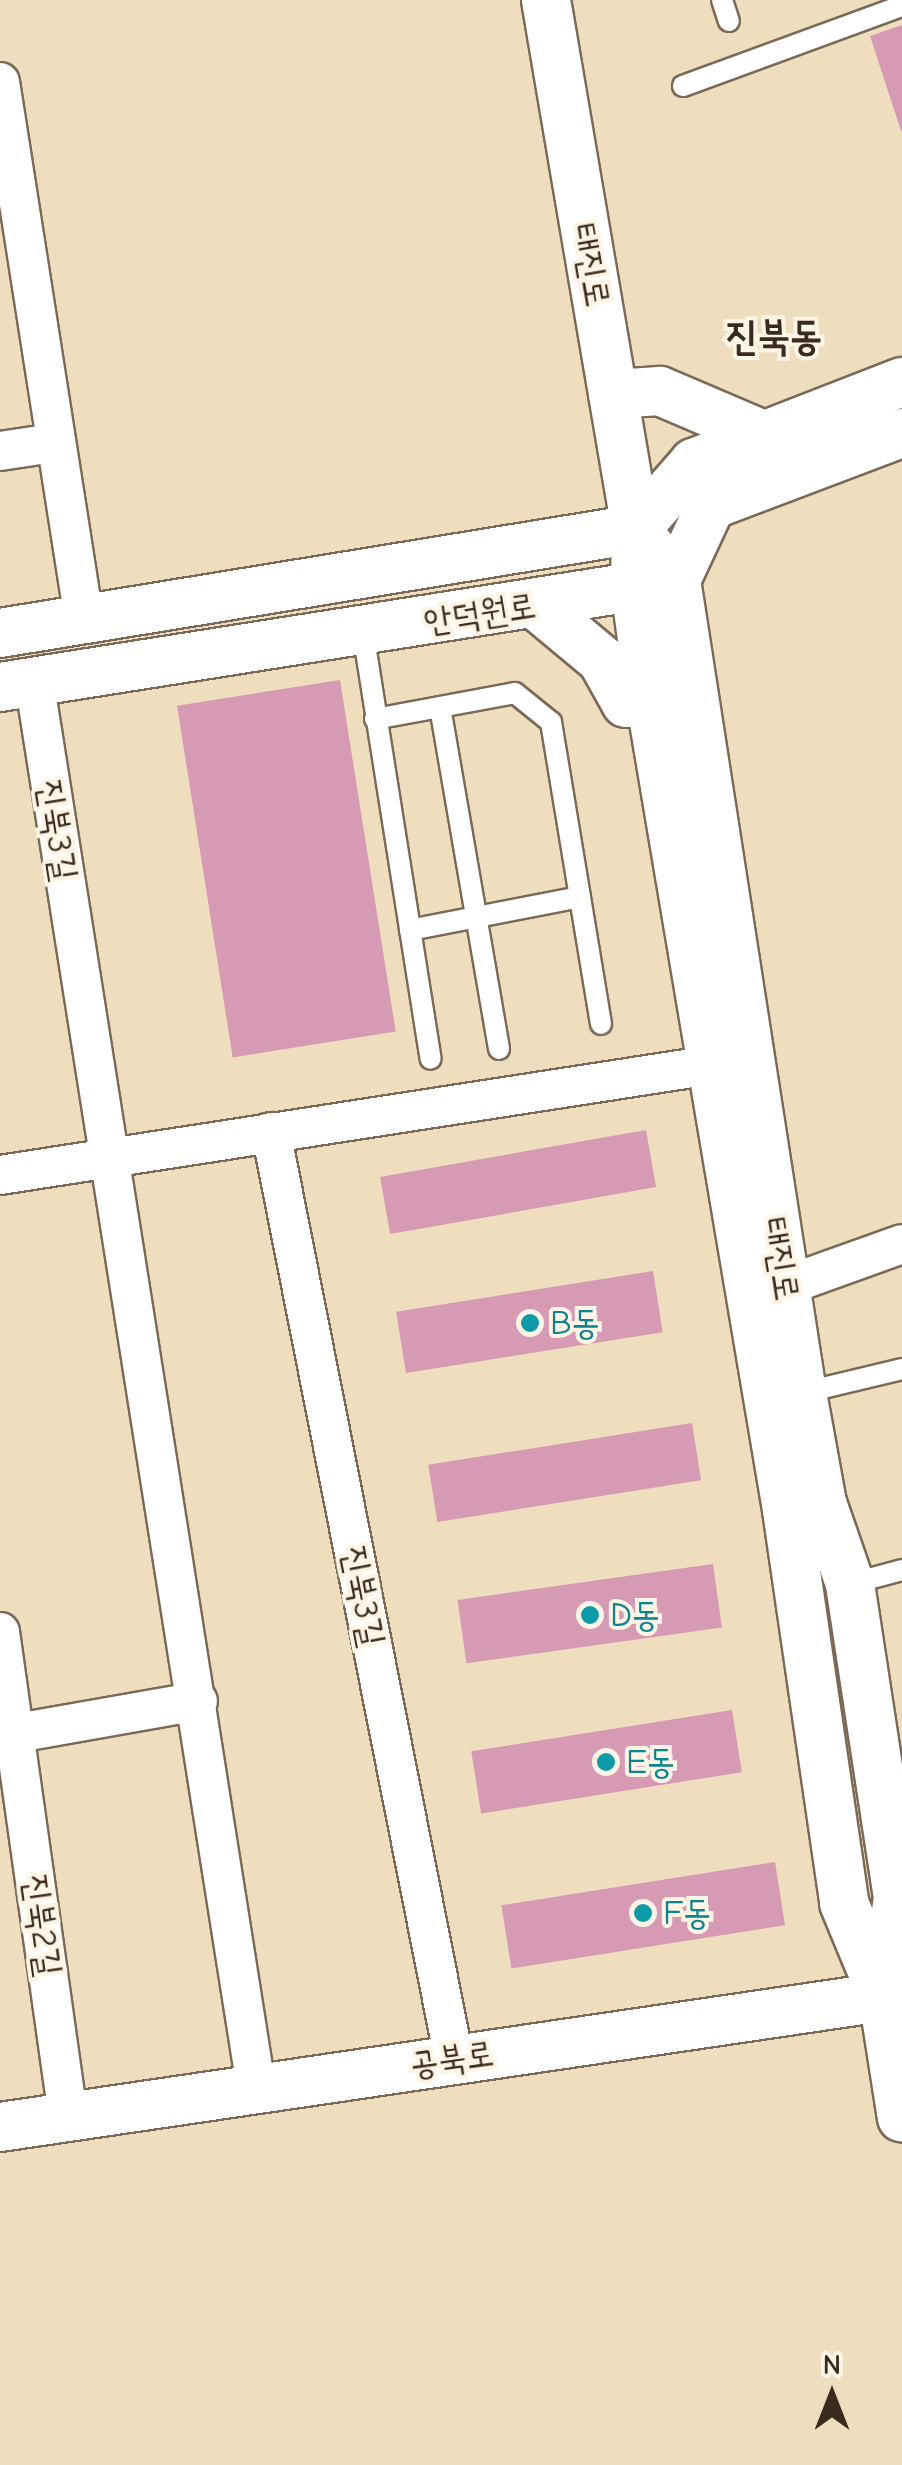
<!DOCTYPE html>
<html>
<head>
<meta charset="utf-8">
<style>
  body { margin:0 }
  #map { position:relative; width:902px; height:2465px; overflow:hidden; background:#eedebd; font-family:"Comic Neue","Poor Story",sans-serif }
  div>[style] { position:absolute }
  .building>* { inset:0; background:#d79ab5; transform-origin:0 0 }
  .roads { filter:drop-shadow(2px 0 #7a6956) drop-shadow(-2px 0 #7a6956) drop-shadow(0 2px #7a6956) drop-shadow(0 -2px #7a6956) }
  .service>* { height:20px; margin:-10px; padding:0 10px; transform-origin:10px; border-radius:10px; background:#fff }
  .minor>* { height:38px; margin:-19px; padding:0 19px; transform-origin:19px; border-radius:19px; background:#fff }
  .tertiary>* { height:48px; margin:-24px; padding:0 24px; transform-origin:24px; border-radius:24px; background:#fff }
  .dots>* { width:28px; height:28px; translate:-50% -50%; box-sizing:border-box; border:5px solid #fcf5e5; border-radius:50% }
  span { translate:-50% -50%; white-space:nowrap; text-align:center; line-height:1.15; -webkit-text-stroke:8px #fcf5e5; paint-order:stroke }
  .street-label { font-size:35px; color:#3b2a1e }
  .culture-label { font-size:35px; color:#0d838f }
  .left { translate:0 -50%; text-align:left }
  .quarter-label { font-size:40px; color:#3b2a1e; font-weight:700 }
  .north { position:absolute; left:782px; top:2345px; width:100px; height:100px; -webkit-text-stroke:8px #fcf5e5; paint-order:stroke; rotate:0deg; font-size:28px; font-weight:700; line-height:40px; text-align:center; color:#3b2a1e }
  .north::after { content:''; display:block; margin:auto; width:35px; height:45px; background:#3b2a1e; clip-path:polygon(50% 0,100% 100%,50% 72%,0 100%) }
</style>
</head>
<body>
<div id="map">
  <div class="building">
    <div style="clip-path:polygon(902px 25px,902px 131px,901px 131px,870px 36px)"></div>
    <div style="left:340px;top:680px;width:356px;height:165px;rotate:81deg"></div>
    <div style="left:646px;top:1130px;width:58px;height:270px;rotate:80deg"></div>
    <div style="left:653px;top:1271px;width:62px;height:260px;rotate:81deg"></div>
    <div style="left:692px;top:1423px;width:58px;height:267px;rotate:81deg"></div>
    <div style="left:713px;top:1564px;width:64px;height:258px;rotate:82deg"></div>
    <div style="left:732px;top:1710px;width:63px;height:264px;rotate:81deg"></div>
    <div style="left:775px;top:1862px;width:64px;height:277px;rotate:81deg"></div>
  </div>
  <div class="roads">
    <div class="service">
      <div style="left:722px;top:0;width:22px;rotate:72deg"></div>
      <div style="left:683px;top:86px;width:233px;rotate:-20.1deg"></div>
      <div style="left:363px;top:632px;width:432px;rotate:81deg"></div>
      <div style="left:440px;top:707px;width:347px;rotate:80.2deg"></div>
      <div style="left:375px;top:719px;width:142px;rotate:-10.5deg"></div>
      <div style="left:515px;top:693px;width:46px;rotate:38.9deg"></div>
      <div style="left:551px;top:722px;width:306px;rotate:80.6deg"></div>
      <div style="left:410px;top:930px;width:173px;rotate:-11deg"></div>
      <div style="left:802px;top:1393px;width:103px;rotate:-13.5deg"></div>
      <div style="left:850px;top:1584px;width:54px;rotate:-15.1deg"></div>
    </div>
    <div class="minor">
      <div style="left:0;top:82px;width:544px;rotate:81.11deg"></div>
      <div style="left:0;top:451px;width:54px;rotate:-8.6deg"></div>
      <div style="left:34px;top:680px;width:1423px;rotate:81.03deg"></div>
      <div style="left:271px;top:1132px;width:945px;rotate:78.83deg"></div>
      <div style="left:0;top:1175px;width:719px;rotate:-8.79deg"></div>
      <div style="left:785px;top:1286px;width:124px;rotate:-19.7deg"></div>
      <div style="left:0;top:1632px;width:491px;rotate:82deg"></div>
      <div style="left:0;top:1736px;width:201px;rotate:-10deg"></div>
    </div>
    <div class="tertiary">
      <div style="left:546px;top:0;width:537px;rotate:80.34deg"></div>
      <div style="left:636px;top:529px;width:58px;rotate:91deg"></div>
      <div style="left:635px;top:587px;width:112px;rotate:82.3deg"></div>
      <div style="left:650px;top:698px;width:823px;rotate:80.42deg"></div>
      <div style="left:787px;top:1510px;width:397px;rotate:81.7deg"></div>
      <div style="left:844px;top:1903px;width:102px;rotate:67.5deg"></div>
      <div style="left:883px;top:1997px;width:122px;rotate:81.1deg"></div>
      <div style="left:613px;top:394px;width:47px;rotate:-3.7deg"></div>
      <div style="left:660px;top:391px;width:112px;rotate:23.1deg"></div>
      <div style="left:636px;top:529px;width:65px;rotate:51.9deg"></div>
      <div style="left:676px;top:580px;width:823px;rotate:81.19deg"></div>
      <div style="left:802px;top:1393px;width:112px;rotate:79.7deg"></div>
      <div style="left:822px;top:1503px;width:86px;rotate:70.9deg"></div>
      <div style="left:850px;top:1584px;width:318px;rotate:81.3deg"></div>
      <div style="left:898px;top:1898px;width:100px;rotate:98.6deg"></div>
      <div style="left:536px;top:605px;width:86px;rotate:39.8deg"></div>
      <div style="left:602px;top:660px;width:49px;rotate:60.8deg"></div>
      <div style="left:626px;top:703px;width:25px;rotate:-12deg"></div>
      <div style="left:0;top:633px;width:644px;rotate:-9.29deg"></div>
      <div style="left:636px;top:529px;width:88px;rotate:-48.7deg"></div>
      <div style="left:694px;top:463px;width:223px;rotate:-21.3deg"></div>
      <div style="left:0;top:687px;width:684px;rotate:-8.99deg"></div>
      <div style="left:676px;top:580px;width:83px;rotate:-65deg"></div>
      <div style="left:711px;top:505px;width:204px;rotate:-20.7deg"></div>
      <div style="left:0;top:2127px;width:893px;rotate:-8.38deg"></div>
      <div style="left:883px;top:1997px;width:21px;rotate:-23deg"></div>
    </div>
  </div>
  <div class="dots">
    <div style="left:530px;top:1323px;background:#0f9aa8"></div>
    <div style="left:590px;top:1615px;background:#0f9aa8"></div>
    <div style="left:606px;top:1762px;background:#0f9aa8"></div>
    <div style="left:643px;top:1913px;background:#0f9aa8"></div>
  </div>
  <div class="street-label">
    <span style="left:591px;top:265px;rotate:80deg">태진로</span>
    <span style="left:480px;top:614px;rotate:-9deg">안덕원로</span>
    <span style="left:57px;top:830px;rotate:81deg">진북3길</span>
    <span style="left:781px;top:1259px;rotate:81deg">태진로</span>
    <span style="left:363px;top:1596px;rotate:79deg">진북3길</span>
    <span style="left:42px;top:1925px;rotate:82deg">진북2길</span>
    <span style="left:452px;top:2059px;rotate:-8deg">공북로</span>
  </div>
  <div class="culture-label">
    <span class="left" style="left:550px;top:1323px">B동</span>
    <span class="left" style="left:610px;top:1615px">D동</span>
    <span class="left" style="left:626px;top:1762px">E동</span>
    <span class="left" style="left:663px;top:1913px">F동</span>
  </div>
  <div class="quarter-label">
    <span style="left:774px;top:336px">진북동</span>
  </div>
  <div class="north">N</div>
</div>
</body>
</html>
